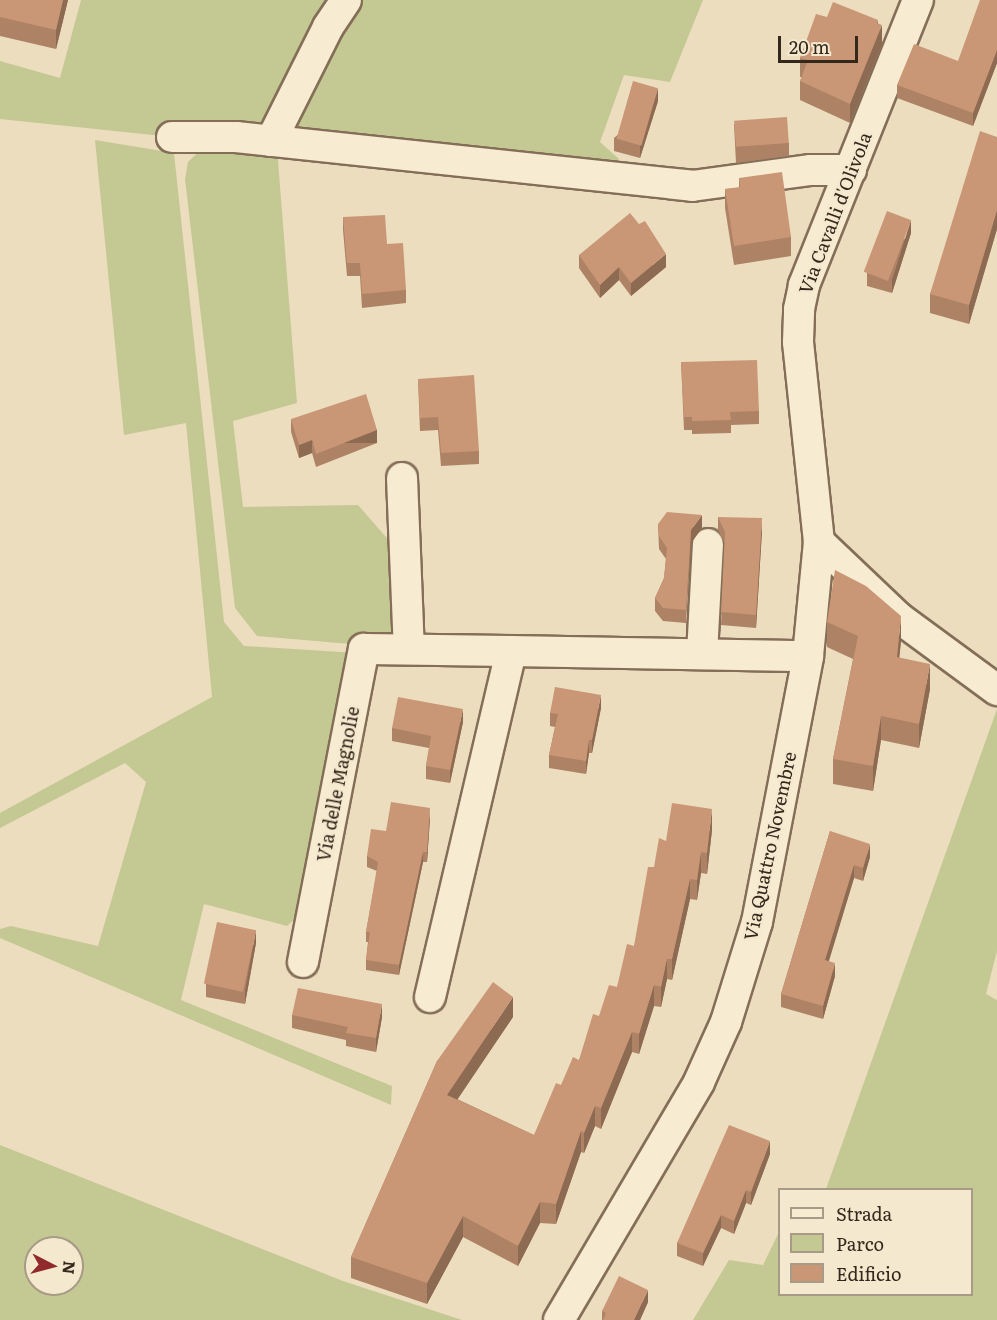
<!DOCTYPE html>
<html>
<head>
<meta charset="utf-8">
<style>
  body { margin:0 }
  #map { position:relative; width:997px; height:1320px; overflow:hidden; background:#ecddbf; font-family:Literata,serif }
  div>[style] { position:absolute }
  .green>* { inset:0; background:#c4c993 }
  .roads { filter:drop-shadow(2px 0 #846e58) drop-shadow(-2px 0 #846e58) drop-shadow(0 2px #846e58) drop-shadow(0 -2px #846e58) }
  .minor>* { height:30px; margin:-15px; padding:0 15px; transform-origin:15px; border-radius:15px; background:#f7ebd1 }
  .wall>* { inset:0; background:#ad8265 }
  .shaded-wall>* { inset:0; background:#8d6a52; transform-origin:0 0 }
  .building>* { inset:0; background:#c99775; transform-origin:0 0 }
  span { translate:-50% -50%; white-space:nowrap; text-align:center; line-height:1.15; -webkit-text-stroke:4.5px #f4e8ce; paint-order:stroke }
  .street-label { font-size:18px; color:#34271c }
  .legend { position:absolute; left:778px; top:1188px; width:195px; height:108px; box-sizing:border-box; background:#f4e8ce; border:2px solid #a79b87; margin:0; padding:8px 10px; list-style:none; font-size:18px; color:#34271c }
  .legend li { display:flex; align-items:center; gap:12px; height:30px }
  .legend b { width:30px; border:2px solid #a79b87 }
  .north { position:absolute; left:24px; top:1236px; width:60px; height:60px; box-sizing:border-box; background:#f4e8ce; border:2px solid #a79b87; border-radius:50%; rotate:96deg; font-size:16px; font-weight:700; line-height:24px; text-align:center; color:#34271c }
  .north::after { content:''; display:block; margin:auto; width:21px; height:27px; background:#912a2d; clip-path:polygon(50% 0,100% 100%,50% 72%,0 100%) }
  .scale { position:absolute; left:778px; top:36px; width:80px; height:27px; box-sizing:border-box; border:3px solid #34271c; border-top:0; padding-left:8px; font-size:18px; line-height:21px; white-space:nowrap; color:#34271c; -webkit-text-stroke:4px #f4e8ce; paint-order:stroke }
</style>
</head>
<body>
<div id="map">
  <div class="green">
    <div style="clip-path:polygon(81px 0,703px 0,670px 82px,624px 75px,600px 142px,619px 159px,611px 170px,172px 137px,0 119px,0 61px,60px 78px)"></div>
    <div style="clip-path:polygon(95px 140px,174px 153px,224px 622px,244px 646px,357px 653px,305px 910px,287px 926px,204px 904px,181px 1000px,392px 1086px,391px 1105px,0 938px,0 929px,11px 926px,98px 946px,146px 782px,125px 763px,0 828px,0 813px,212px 697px,186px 423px,124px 435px)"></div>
    <div style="clip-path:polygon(209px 142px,277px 148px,297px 403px,233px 421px,243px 507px,358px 505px,400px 553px,409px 649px,257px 636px,235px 608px,185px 179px,188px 162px)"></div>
    <div style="clip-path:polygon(997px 709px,997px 951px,986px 994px,997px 1000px,997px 1320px,693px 1320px,729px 1260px,763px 1265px,779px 1232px,780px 1294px,972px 1294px,972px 1190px,826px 1189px)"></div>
    <div style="clip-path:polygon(evenodd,0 1145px,343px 1281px,462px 1320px,0 1320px,0 1145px,36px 1248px,72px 1248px,72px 1284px,36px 1284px,36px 1248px)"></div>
  </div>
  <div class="roads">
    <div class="minor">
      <div style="left:172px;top:137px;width:64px"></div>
      <div style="left:236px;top:137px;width:459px;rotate:6.1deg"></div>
      <div style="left:692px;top:186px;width:120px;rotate:-7.7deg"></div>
      <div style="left:811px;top:170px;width:40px"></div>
      <div style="left:271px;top:141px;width:127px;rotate:-63.4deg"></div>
      <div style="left:328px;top:27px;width:32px;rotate:-56deg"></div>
      <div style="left:402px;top:478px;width:171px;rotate:87.7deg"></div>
      <div style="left:819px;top:542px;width:110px;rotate:43.5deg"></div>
      <div style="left:899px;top:618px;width:122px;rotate:36.3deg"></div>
      <div style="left:702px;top:654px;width:110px;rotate:-86.9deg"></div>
      <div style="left:303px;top:962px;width:319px;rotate:-79deg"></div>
      <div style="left:364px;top:649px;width:147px;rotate:0.8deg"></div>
      <div style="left:430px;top:997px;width:355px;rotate:-76.8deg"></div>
      <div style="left:511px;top:651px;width:297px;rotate:1deg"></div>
      <div style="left:559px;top:1320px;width:276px;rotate:-59.5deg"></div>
      <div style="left:699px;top:1082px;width:66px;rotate:-65.8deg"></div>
      <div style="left:726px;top:1022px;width:105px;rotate:-72.8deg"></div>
      <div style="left:757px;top:922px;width:271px;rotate:-79.1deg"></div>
      <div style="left:808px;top:656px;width:115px;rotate:-84.5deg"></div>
      <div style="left:819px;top:542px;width:201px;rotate:-96deg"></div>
      <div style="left:798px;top:342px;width:33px;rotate:-88deg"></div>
      <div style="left:799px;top:309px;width:25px;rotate:-78deg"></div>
      <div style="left:804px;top:285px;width:307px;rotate:-68.2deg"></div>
    </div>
  </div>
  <div class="wall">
    <div style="clip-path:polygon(0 0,68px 0,56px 49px,0 36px)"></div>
    <div style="clip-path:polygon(997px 0,997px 63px,973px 126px,897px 98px,897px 85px,958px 61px)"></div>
    <div style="clip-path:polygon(827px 17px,878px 24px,882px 44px,850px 123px,800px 100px,800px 81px,802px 77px,800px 77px,800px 58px)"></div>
    <div style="clip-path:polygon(658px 101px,640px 158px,614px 151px,614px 138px)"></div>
    <div style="clip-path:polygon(734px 124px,789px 143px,789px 156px,736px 163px)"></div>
    <div style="clip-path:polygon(997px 137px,997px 229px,969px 324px,930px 313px,930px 294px)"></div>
    <div style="clip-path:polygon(739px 178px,791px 237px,791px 256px,734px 265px,725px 208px,725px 189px,739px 188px)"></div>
    <div style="clip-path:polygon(343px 217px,387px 244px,406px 290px,406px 303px,362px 308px,360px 276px,347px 276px,343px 230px)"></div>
    <div style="clip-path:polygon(911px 233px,892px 293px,867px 286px,867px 273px)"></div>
    <div style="clip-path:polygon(579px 255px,666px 267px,631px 296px,619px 280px,600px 298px,579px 268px)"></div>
    <div style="clip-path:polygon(681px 362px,759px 411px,759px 424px,731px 425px,731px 433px,692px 434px,692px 430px,684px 430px)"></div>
    <div style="clip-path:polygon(418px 379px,479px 451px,479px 464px,441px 466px,438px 430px,420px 431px)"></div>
    <div style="clip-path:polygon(291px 419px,377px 443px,316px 467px,312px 453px,299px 458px,291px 432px)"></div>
    <div style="clip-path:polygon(718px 517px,762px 531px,756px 628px,721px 625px,725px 544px,718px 530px)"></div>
    <div style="clip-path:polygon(658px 524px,702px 528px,691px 543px,686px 623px,663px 621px,655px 611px,655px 598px,664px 578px,666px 559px,659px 549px)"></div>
    <div style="clip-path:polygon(827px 622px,901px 641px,899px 657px,930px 689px,919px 748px,881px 740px,873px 791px,833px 784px,833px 759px,853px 659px,827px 647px)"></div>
    <div style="clip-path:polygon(601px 708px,592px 753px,589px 753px,586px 774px,549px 768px,549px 755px,555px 727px,550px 726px,550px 713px)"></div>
    <div style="clip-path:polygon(463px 722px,450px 783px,426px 779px,426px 766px,429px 748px,392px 741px,392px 728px)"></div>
    <div style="clip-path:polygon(430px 818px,427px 862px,423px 862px,399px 975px,366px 970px,366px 960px,368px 942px,366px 942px,366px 932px,377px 871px,367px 867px,367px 856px,386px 831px)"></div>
    <div style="clip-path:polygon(712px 830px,707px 874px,701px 873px,697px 900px,690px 899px,672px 980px,667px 979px,661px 1007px,654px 1006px,639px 1054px,632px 1052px,601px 1129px,595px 1126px,584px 1153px,581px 1152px,556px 1224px,540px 1223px,518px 1266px,463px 1237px,427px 1304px,351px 1278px,351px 1257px,437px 1061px,513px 1017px,457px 1099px,534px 1135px,561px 1085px,579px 1060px,599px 1016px,617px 987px,634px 946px,666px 841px)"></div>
    <div style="clip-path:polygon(830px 831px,870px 857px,863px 881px,854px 878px,829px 961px,835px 976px,823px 1019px,781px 1007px,781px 994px)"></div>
    <div style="clip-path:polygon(256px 943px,245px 1004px,206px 997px,206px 984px)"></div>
    <div style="clip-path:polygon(292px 1015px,382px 1017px,376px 1052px,346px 1046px,346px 1040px,292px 1028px)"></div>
    <div style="clip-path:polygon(770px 1154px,751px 1205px,746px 1203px,734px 1234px,721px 1228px,703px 1266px,677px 1256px,677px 1243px)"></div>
    <div style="clip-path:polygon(648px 1302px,640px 1320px,602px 1320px,602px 1311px)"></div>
  </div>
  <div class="shaded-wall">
    <div style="clip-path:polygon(63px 0,68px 0,56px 49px,56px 30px)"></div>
    <div style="clip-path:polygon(878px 20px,878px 33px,882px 25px,882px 44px,850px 123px,850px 104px)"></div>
    <div style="clip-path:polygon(997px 50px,997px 63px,973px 126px,973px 113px)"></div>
    <div style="clip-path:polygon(658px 88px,658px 101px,640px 158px,640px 145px)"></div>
    <div style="clip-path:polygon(997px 210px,997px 229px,969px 324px,969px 305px)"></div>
    <div style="clip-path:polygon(911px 220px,911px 233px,892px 293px,892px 280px)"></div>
    <div style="clip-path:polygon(666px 254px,666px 267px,631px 296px,631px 283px)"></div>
    <div style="clip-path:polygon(619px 267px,619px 280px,600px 298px,600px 285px)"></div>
    <div style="left:377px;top:430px;width:13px;height:66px;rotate:90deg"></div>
    <div style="clip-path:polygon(312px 440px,312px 453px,299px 458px,299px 445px)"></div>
    <div style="clip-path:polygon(702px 515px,702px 528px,691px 543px,686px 623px,691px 530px)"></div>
    <div style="clip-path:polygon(762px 518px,762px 531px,756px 628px,756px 615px)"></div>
    <div style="clip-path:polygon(901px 616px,901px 641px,897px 681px,897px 657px)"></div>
    <div style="clip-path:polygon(930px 664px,930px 689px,919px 748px,919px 724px)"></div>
    <div style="clip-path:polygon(601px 695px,601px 708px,592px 753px,592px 740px)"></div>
    <div style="clip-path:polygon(463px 709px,463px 722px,450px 783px,450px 770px)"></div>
    <div style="clip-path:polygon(881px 716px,881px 740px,873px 791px,873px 766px)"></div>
    <div style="clip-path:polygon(589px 740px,589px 753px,586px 774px,586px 761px)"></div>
    <div style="clip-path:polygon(430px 808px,430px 818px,427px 862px,427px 852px)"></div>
    <div style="clip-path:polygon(712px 809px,712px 830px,707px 874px,707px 853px)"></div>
    <div style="clip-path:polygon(870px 844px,870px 857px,863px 881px,863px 868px)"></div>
    <div style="clip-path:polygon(423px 852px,423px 862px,399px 975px,399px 965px)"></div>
    <div style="clip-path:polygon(701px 852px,701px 873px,697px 900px,697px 880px)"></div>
    <div style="clip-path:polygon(854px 865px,854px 878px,825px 973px,825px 960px)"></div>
    <div style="clip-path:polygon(690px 879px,690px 899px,672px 980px,672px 959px)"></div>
    <div style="clip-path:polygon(256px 930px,256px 943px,245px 1004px,245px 991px)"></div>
    <div style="clip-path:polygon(667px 959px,667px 979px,661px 1007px,661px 987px)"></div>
    <div style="clip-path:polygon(835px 963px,835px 976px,823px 1019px,823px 1006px)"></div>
    <div style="clip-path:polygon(654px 985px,654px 1006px,639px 1054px,639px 1034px)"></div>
    <div style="clip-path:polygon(513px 997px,513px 1017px,447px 1115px,447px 1095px)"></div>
    <div style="clip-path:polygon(382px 1004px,382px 1017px,376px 1052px,376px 1038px)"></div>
    <div style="clip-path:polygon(632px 1032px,632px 1052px,601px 1129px,601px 1108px)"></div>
    <div style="clip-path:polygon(595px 1106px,595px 1126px,584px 1153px,584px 1133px)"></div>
    <div style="clip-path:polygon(581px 1131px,581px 1152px,556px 1224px,556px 1204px)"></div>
    <div style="clip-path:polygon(770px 1141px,770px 1154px,751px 1205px,751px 1192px)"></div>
    <div style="clip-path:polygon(746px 1190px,746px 1203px,734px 1234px,734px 1221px)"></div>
    <div style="clip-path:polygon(540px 1202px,540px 1223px,518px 1266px,518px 1246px)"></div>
    <div style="clip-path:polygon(721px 1215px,721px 1228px,703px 1266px,703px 1253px)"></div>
    <div style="clip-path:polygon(463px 1216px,463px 1237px,427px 1304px,427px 1283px)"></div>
    <div style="clip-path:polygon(648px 1290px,648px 1302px,640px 1320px,634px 1320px)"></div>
  </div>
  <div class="building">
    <div style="clip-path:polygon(0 0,63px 0,56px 30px,0 17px)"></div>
    <div style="clip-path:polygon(980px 0,997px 0,997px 50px,973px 113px,897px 85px,914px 44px,958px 61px)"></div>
    <div style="clip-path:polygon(833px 2px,878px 20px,877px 23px,882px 25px,850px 104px,800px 81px,808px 60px,800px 58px,816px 14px,827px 17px)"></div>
    <div style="left:633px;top:81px;width:26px;height:60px;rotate:16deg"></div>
    <div style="left:787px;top:117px;width:26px;height:53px;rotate:86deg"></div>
    <div style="clip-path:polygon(980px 131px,997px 137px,997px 210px,969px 305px,930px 294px)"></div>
    <div style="clip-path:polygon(782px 172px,791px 237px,734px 246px,725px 189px,740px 187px,739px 178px)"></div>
    <div style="left:887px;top:211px;width:26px;height:65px;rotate:21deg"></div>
    <div style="clip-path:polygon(630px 213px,639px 224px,645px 221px,666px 254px,631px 283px,619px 267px,600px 285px,579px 255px)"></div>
    <div style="clip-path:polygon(385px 215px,387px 244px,403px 243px,406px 290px,362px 294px,360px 263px,347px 263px,343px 217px)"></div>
    <div style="clip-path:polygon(757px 360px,759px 411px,730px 412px,731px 420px,692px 421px,692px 417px,684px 417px,681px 362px)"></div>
    <div style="clip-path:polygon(474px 375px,479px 451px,441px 453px,438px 417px,420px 418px,418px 379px)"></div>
    <div style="clip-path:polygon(366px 394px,377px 430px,316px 454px,312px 440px,299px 445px,291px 419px)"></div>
    <div style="clip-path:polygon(667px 512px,702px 515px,691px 530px,686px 610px,663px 608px,655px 598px,664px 578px,667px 548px,659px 536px,658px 524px)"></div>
    <div style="clip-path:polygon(718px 517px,762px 518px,756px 615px,721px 612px,725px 532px)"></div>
    <div style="clip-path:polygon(835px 570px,866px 586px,901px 616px,897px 657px,930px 664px,919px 724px,881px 716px,873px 766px,833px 759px,858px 636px,827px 622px)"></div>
    <div style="clip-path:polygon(555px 687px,601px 695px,592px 740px,589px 740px,586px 761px,549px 755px,558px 714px,550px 713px)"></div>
    <div style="clip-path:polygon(398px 697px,463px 709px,450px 770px,426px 766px,431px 736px,392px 728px)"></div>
    <div style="clip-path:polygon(391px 802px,430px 808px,427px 852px,423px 852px,399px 965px,366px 960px,370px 932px,366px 932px,378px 862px,367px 856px,371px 829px,386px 831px)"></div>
    <div style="clip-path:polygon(672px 803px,712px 809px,707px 853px,701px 852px,697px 880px,690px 879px,672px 959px,667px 959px,661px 987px,654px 985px,639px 1034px,632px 1032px,601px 1108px,595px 1106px,584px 1133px,581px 1131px,556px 1204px,540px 1202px,518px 1246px,463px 1216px,427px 1283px,351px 1257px,437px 1061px,493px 982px,513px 997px,447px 1095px,534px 1135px,556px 1083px,561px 1085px,573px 1057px,579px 1060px,593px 1014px,599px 1016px,609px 985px,617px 987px,627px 944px,634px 946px,648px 867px,654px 867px,659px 838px,666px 841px)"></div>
    <div style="clip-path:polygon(830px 831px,870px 844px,863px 868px,854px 865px,825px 960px,835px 963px,823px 1006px,781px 994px)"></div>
    <div style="left:217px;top:922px;width:40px;height:63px;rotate:12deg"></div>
    <div style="clip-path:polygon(298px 988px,382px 1004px,376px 1038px,346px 1033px,348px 1027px,292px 1015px)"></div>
    <div style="clip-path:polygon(729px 1125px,770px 1141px,751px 1192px,746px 1190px,734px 1221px,721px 1215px,703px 1253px,677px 1243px)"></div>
    <div style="clip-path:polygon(619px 1276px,648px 1290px,634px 1320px,603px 1320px,606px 1313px,602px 1311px)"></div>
  </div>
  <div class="street-label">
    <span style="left:835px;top:213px;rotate:-69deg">Via Cavalli d'Olivola</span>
    <span style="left:338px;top:784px;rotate:-79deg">Via delle Magnolie</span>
    <span style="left:770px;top:846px;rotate:-78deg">Via Quattro Novembre</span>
  </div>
  <ul class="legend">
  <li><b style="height:8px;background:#f7ebd1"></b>Strada</li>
  <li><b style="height:16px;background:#c4c993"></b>Parco</li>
  <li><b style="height:16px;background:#c99775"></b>Edificio</li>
  </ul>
  <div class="north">N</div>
  <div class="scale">20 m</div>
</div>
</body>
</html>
